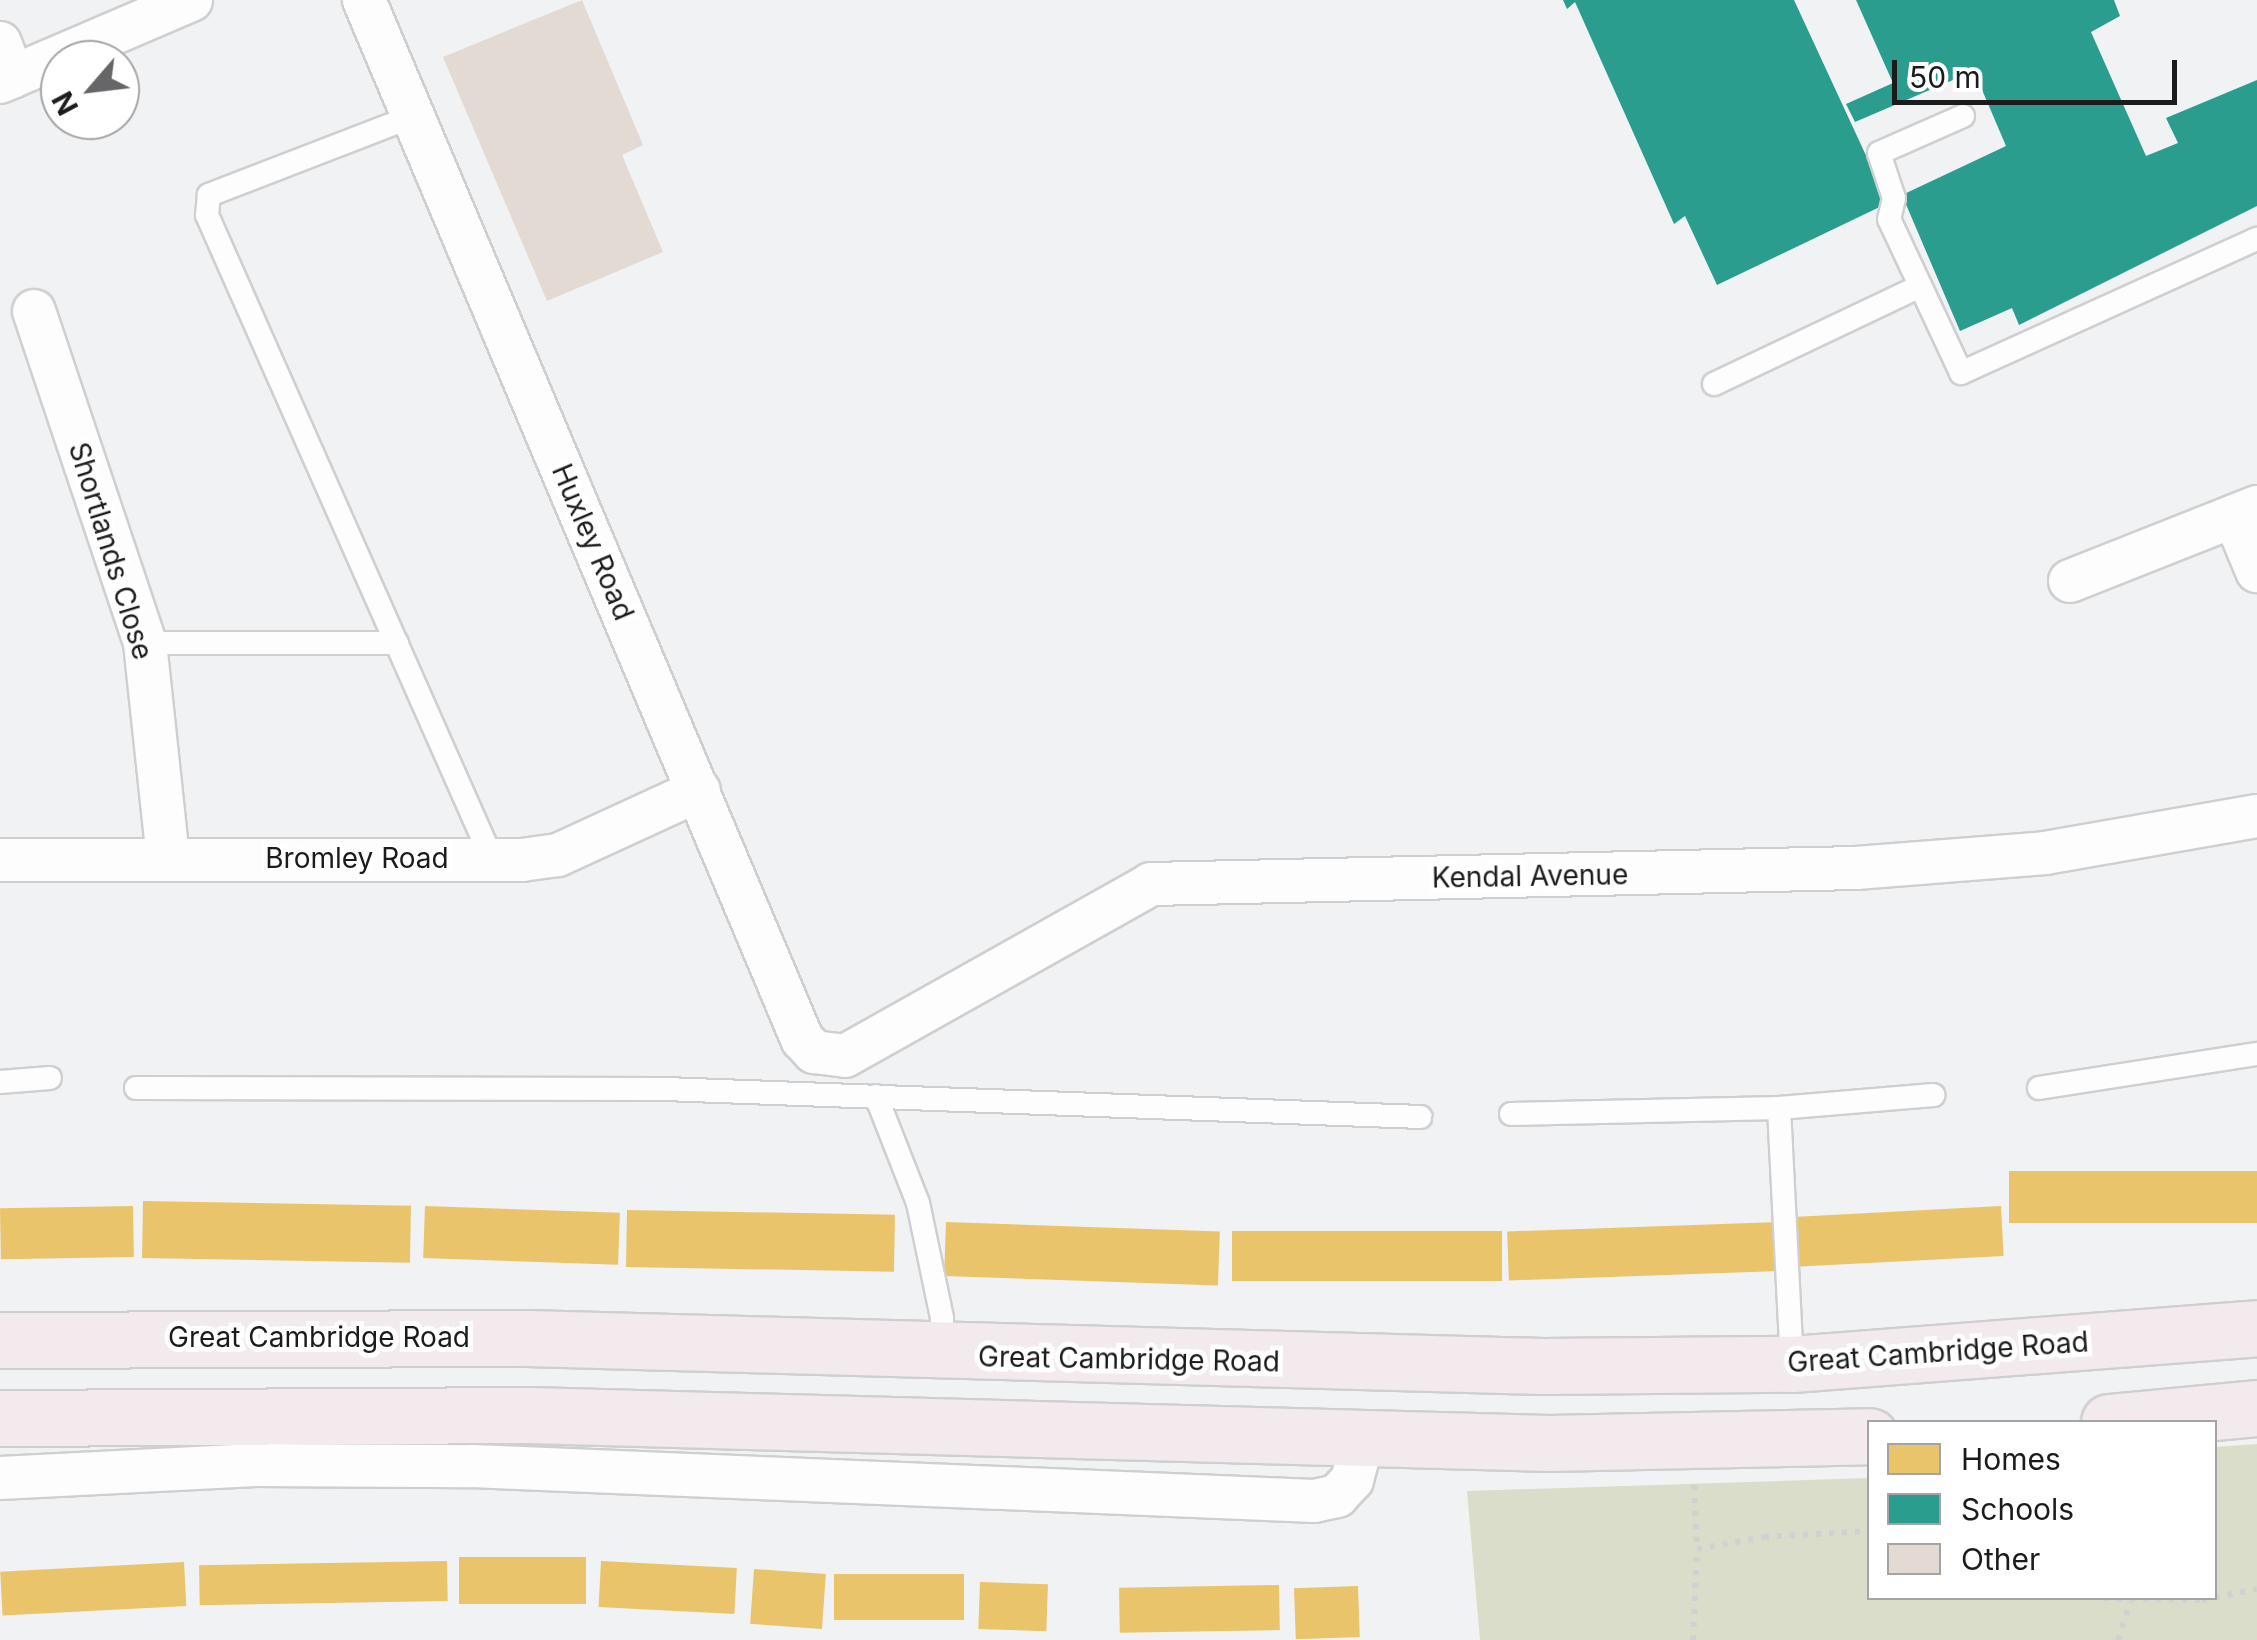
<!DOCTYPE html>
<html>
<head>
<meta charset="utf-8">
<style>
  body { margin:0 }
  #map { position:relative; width:2257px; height:1640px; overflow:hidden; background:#f1f2f4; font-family:Inter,sans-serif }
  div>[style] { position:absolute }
  .green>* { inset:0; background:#d9ddc9 }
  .homes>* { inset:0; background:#e9c46a; transform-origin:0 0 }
  .schools>* { inset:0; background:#2a9d8f }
  .building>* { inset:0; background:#e4dad4 }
  .path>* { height:6px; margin-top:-3px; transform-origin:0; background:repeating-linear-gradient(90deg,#d1d1d1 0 5px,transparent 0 13px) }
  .roads { filter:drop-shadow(2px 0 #cfcfd0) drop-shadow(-2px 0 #cfcfd0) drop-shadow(0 2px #cfcfd0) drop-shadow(0 -2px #cfcfd0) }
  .service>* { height:22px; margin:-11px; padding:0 11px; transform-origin:11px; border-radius:11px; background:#fdfdfd }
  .minor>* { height:42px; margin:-21px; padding:0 21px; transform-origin:21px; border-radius:21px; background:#fdfdfd }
  .trunk>* { height:55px; margin:-27.5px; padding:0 27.5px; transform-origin:27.5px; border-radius:27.5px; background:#f2eaec }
  span { translate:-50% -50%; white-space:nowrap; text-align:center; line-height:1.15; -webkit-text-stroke:10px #fff; paint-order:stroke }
  .street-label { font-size:28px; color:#1b1b1c }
  .legend { position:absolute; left:1867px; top:1420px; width:350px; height:180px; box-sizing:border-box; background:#fff; border:2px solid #a4a4a4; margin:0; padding:12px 18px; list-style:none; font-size:30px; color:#1b1b1c }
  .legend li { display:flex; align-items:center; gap:20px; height:50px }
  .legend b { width:50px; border:2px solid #a4a4a4 }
  .north { position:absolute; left:40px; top:40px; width:100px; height:100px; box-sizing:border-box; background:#fff; border:2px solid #a4a4a4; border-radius:50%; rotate:242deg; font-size:28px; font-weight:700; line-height:40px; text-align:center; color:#1b1b1c }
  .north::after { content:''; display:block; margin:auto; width:35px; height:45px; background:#666668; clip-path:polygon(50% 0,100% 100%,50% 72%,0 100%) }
  .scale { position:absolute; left:1892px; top:60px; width:285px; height:45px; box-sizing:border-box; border:5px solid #1b1b1c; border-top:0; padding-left:12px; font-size:30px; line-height:35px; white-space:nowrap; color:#1b1b1c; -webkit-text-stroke:8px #fff; paint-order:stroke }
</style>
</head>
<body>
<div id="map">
  <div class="green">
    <div style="clip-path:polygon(2257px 1444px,2257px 1640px,1480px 1640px,1467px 1491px,1869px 1478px,1870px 1598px,2214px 1598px,2215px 1447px)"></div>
  </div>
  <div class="homes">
    <div style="left:2257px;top:1171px;width:52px;height:248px;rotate:90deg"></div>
    <div style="left:143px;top:1201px;width:268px;height:57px;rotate:1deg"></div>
    <div style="left:133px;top:1206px;width:51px;height:133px;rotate:89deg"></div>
    <div style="left:425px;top:1206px;width:195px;height:52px;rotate:2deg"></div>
    <div style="left:2001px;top:1206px;width:50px;height:208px;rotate:87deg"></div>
    <div style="left:627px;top:1210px;width:268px;height:57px;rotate:1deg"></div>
    <div style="left:946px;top:1222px;width:274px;height:54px;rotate:2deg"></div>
    <div style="left:1779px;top:1222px;width:49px;height:272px;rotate:88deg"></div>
    <div style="left:1232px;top:1231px;width:270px;height:50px"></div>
    <div style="left:459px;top:1557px;width:127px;height:47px"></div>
    <div style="left:447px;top:1561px;width:40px;height:248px;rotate:89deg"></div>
    <div style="left:601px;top:1561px;width:136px;height:46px;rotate:3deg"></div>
    <div style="left:184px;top:1562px;width:44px;height:184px;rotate:87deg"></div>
    <div style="left:754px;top:1569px;width:72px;height:55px;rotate:4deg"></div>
    <div style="left:834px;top:1574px;width:130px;height:46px"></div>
    <div style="left:980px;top:1582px;width:68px;height:47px;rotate:2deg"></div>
    <div style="left:1279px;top:1585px;width:45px;height:160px;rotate:89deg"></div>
    <div style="left:1358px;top:1586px;width:51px;height:64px;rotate:88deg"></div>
  </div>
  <div class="schools">
    <div style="clip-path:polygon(1563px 0,1794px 0,1888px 203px,1717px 285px,1685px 216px,1674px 224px,1575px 2px,1567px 9px)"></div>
    <div style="clip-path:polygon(1856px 0,2114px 0,2120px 16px,2091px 32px,2146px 156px,2178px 143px,2166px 118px,2257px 80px,2257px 206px,2019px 325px,2012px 308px,1960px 331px,1902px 195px,2006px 146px,1974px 71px,1855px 122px,1846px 104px,1893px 83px)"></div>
  </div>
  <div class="building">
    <div style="clip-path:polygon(582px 0,643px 145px,622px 155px,663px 252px,547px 301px,443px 57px)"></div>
  </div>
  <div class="path">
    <div style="left:1694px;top:1485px;width:64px;rotate:87.3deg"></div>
    <div style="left:1697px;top:1549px;width:68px;rotate:-10.2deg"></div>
    <div style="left:1764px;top:1537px;width:106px;rotate:-3.2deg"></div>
    <div style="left:2104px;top:1598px;width:98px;rotate:1.2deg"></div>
    <div style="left:2202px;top:1600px;width:56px;rotate:-11.3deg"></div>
    <div style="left:1693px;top:1640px;width:91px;rotate:-87.5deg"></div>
    <div style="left:2118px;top:1640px;width:40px;rotate:-72deg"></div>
  </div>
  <div class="roads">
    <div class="service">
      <div style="left:1963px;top:116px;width:92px;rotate:156.2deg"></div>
      <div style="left:1879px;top:153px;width:47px;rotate:71.6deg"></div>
      <div style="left:1894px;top:198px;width:22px;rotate:103deg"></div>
      <div style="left:1889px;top:219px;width:170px;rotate:64.9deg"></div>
      <div style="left:1961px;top:373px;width:325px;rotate:-24.4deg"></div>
      <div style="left:411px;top:117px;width:217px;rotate:158.9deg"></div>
      <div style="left:209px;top:195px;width:20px;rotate:96deg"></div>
      <div style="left:207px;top:215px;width:704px;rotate:66.13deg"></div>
      <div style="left:1714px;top:384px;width:226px;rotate:-25.4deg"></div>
      <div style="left:145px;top:643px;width:252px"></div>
      <div style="left:0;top:1082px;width:50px;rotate:-4.6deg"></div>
      <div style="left:136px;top:1088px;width:529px;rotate:0.11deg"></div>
      <div style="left:665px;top:1089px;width:756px;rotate:2.12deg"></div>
      <div style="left:2039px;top:1088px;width:221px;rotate:-8.9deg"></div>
      <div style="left:876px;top:1096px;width:115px;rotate:68.6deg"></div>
      <div style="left:918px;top:1203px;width:117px;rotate:78.2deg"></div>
      <div style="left:942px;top:1318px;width:33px;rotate:92deg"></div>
      <div style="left:1779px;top:1108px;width:256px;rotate:87.1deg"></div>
      <div style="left:1511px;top:1114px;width:268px;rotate:-1.3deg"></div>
      <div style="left:1779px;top:1108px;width:155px;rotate:-4.8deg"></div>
    </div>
    <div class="minor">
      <div style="left:364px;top:0;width:1128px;rotate:67.14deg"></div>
      <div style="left:802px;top:1039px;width:18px;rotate:47deg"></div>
      <div style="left:814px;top:1052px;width:31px;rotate:7deg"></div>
      <div style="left:845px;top:1056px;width:351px;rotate:-29.3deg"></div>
      <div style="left:1151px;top:884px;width:705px;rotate:-1.3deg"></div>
      <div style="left:1856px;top:868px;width:190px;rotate:-4.5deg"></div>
      <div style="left:2045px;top:853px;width:215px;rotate:-9.9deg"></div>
      <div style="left:0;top:43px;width:36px;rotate:69deg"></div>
      <div style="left:0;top:82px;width:208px;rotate:-23.2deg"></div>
      <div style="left:34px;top:311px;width:350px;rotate:71.5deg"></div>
      <div style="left:145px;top:643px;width:215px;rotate:83.9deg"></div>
      <div style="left:2234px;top:516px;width:60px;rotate:67.3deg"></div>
      <div style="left:2070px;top:581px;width:201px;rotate:-21.6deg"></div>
      <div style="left:0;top:860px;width:522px"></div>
      <div style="left:522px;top:860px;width:36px;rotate:-8deg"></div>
      <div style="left:558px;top:855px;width:155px;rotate:-24.7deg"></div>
      <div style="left:0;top:1478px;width:256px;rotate:-2.9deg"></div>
      <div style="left:256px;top:1465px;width:216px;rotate:0.3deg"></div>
      <div style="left:472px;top:1466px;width:843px;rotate:2.38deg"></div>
      <div style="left:1314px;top:1501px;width:24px;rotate:-12deg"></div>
      <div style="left:1337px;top:1496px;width:22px;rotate:-47deg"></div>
      <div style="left:1352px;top:1480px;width:42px;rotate:-75deg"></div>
    </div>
    <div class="trunk">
      <div style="left:0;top:1340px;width:527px;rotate:-0.22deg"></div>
      <div style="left:527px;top:1338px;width:1016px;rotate:1.58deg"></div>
      <div style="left:1543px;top:1366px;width:249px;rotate:-0.5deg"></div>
      <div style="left:1792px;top:1364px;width:466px;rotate:-4.4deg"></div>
      <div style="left:0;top:1418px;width:529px;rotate:-0.32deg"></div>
      <div style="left:529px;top:1415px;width:1020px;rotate:1.57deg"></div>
      <div style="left:1549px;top:1443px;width:321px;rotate:-1.2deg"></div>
      <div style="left:2109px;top:1422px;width:149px;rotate:-5.4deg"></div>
    </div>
  </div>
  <div class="street-label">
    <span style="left:593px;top:542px;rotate:67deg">Huxley Road</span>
    <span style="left:111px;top:551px;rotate:73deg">Shortlands Close</span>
    <span style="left:357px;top:858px">Bromley Road</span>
    <span style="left:1530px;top:876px;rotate:-1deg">Kendal Avenue</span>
    <span style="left:319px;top:1337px">Great Cambridge Road</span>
    <span style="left:1938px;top:1352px;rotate:-4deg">Great Cambridge Road</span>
    <span style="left:1129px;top:1359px;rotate:1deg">Great Cambridge Road</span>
  </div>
  <ul class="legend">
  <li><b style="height:28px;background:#e9c46a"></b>Homes</li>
  <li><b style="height:28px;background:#2a9d8f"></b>Schools</li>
  <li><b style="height:28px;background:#e4dad4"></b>Other</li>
  </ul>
  <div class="north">N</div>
  <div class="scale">50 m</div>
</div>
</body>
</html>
